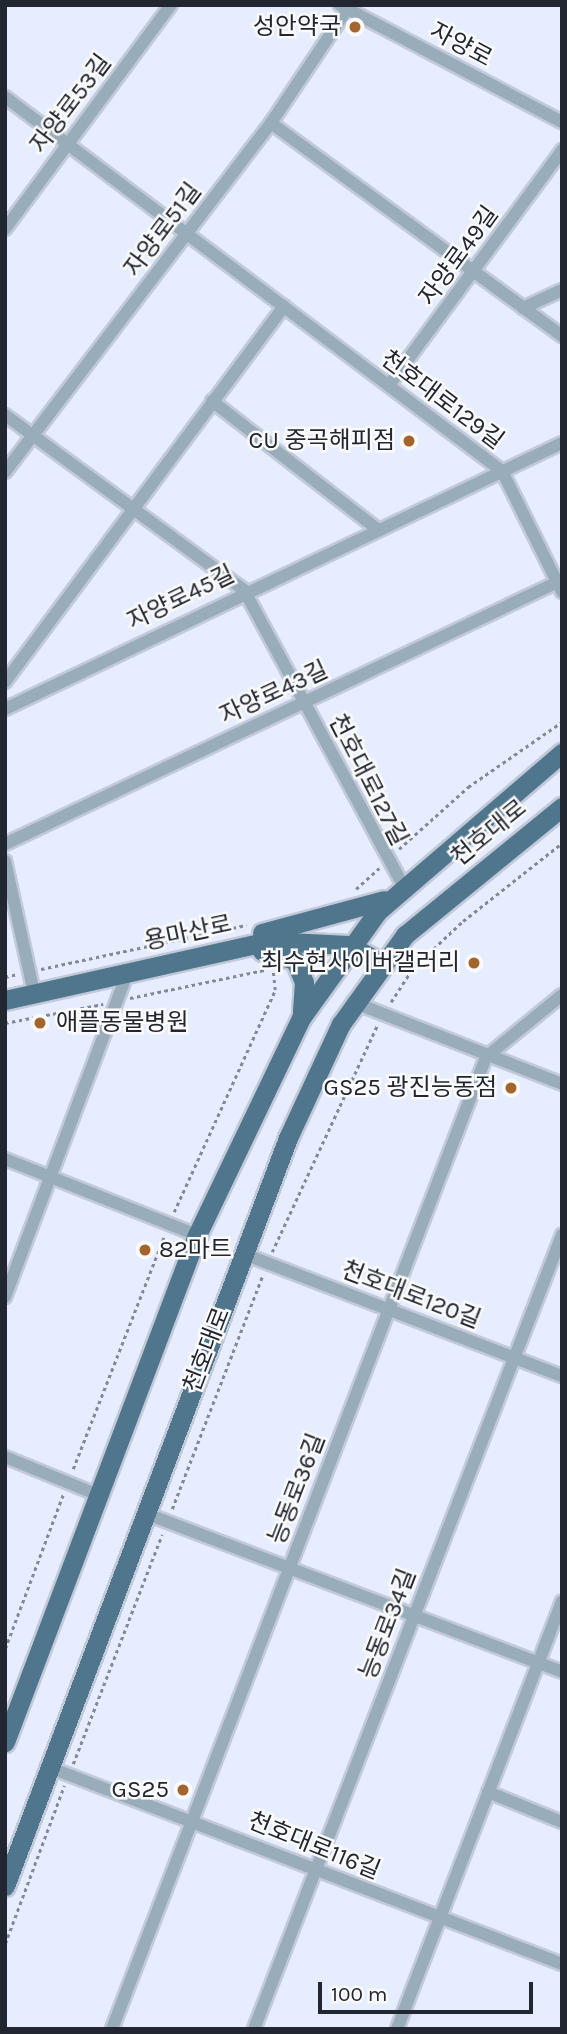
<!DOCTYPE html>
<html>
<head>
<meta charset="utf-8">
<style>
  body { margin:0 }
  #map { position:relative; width:567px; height:2034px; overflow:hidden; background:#e5edfe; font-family:Karla,"Noto Sans KR",sans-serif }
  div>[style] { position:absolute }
  .path>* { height:2.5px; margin-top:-1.25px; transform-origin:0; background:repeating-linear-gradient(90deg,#838997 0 3.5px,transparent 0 7px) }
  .roads { filter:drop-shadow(2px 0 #c2c9d9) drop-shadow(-2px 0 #c2c9d9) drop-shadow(0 2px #c2c9d9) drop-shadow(0 -2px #c2c9d9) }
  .minor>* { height:12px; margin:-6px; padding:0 6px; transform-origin:6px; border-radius:6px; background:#98adb9 }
  .primary>* { height:19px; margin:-9.5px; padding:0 9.5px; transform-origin:9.5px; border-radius:9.5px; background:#4f768c }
  .dots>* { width:19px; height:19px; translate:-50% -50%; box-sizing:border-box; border:4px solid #fafafa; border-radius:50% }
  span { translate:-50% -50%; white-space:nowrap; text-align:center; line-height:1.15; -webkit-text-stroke:5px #fafafa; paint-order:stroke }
  .poi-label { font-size:24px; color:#212630 }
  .right { translate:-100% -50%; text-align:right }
  .left { translate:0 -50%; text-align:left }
  .street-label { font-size:24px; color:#212630 }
  .frame { position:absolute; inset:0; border:7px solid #212630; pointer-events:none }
  .scale { position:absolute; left:318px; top:1982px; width:215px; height:32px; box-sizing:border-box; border:4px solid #212630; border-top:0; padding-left:9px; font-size:21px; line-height:24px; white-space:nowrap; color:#212630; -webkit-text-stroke:5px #fafafa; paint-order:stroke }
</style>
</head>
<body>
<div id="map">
  <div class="path">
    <div style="left:399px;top:849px;width:93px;rotate:-41.9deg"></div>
    <div style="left:468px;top:787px;width:114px;rotate:-34.7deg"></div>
    <div style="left:356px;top:889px;width:31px;rotate:-42deg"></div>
    <div style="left:41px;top:969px;width:210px;rotate:-12.1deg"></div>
    <div style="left:5px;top:977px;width:12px;rotate:-14deg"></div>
    <div style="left:130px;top:998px;width:137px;rotate:-11.8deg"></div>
    <div style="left:391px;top:1002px;width:40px;rotate:-57.1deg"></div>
    <div style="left:413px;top:968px;width:69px;rotate:-43.2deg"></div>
    <div style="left:463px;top:921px;width:126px;rotate:-38.2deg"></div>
    <div style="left:5px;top:1023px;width:100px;rotate:-11deg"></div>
    <div style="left:174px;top:1212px;width:244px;rotate:-65.5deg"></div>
    <div style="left:275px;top:990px;width:18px;rotate:-96deg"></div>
    <div style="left:272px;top:1252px;width:249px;rotate:-65.1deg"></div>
    <div style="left:73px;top:1469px;width:252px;rotate:-68.6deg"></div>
    <div style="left:172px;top:1509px;width:252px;rotate:-68.8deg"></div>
    <div style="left:5px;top:1649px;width:165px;rotate:-69.4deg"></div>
    <div style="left:73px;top:1764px;width:246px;rotate:-68.8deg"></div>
    <div style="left:5px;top:1944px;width:169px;rotate:-69.5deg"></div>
  </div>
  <div class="roads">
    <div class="minor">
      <div style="left:340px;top:5px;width:251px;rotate:27.8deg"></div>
      <div style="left:5px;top:97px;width:622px;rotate:36.96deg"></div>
      <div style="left:502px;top:471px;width:135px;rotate:63.6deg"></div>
      <div style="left:271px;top:123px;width:361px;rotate:36.2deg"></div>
      <div style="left:5px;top:229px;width:279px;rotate:-53.5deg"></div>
      <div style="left:523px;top:308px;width:43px;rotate:-24.8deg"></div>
      <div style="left:389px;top:385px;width:292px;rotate:-53.6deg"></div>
      <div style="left:212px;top:401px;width:209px;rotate:37.8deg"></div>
      <div style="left:5px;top:415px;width:296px;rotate:36.2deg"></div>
      <div style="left:244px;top:590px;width:337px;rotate:61.7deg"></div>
      <div style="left:5px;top:472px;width:439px;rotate:-52.7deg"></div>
      <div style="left:271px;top:123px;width:142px;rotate:-56.2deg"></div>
      <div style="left:5px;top:682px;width:468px;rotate:-53.4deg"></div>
      <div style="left:5px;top:709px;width:617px;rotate:-25.53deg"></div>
      <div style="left:5px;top:844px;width:616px;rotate:-25.36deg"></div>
      <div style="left:5px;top:861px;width:135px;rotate:77.6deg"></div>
      <div style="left:353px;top:1002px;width:225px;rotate:21.4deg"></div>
      <div style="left:5px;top:1159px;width:206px;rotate:21.6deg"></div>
      <div style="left:244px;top:1254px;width:341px;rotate:21deg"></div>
      <div style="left:5px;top:1297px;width:348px;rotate:-69.3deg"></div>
      <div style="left:5px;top:1457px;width:100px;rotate:22.2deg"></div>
      <div style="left:147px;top:1514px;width:444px;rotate:20.8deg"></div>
      <div style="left:51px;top:1768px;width:547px;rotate:20.98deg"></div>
      <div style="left:488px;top:1792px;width:80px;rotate:22.1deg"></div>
      <div style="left:112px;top:2029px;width:1041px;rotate:-68.95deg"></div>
      <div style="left:486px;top:1057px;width:98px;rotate:-39.2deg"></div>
      <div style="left:254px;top:2029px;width:852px;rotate:-68.8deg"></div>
      <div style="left:397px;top:2029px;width:458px;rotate:-68.9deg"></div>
    </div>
    <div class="primary">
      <div style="left:262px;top:933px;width:126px;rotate:-15.1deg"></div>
      <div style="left:262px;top:951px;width:34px;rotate:15deg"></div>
      <div style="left:295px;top:960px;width:24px;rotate:68deg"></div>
      <div style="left:304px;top:982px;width:30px;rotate:94deg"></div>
      <div style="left:5px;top:1000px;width:271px;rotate:-12.6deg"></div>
      <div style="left:269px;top:941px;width:79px;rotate:2.9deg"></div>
      <div style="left:348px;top:945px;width:36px;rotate:28deg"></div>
      <div style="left:5px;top:1742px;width:542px;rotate:-69.26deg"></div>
      <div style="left:197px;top:1235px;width:241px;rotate:-64.4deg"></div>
      <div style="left:301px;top:1018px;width:132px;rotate:-54.3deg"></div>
      <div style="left:378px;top:911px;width:243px;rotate:-40.7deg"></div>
      <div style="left:5px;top:1886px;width:800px;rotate:-69.28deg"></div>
      <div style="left:288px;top:1138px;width:126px;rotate:-65.1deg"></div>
      <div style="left:341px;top:1024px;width:110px;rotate:-54.3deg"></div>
      <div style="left:405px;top:935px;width:203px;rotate:-39.2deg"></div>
    </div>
  </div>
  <div class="dots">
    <div style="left:355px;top:27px;background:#a4652c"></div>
    <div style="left:409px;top:441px;background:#a4652c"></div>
    <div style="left:474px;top:963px;background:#a4652c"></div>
    <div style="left:40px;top:1023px;background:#a4652c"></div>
    <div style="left:511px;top:1088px;background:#a4652c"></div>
    <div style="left:145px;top:1250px;background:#a4652c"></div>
    <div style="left:183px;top:1790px;background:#a4652c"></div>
  </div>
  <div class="poi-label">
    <span class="right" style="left:341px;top:27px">성안약국</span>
    <span class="right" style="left:395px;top:441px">CU 중곡해피점</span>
    <span class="right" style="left:460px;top:963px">최수현사이버갤러리</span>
    <span class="left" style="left:56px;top:1023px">애플동물병원</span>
    <span class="right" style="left:497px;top:1088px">GS25 광진능동점</span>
    <span class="left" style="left:159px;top:1250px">82마트</span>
    <span class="right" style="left:169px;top:1790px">GS25</span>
  </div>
  <div class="street-label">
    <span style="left:461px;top:45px;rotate:28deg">자양로</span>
    <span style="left:71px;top:104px;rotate:-53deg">자양로53길</span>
    <span style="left:163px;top:230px;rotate:-53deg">자양로51길</span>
    <span style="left:459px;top:256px;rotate:-54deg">자양로49길</span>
    <span style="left:442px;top:400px;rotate:37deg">천호대로129길</span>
    <span style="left:181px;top:598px;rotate:-26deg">자양로45길</span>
    <span style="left:274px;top:693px;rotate:-25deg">자양로43길</span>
    <span style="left:368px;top:780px;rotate:63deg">천호대로127길</span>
    <span style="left:489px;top:833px;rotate:-39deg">천호대로</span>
    <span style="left:188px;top:933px;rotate:-12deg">용마산로</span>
    <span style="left:411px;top:1295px;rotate:21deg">천호대로120길</span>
    <span style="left:207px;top:1350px;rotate:-69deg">천호대로</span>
    <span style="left:297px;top:1489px;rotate:-69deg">능동로36길</span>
    <span style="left:388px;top:1624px;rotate:-69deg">능동로34길</span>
    <span style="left:314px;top:1846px;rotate:22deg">천호대로116길</span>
  </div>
  <div class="frame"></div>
  <div class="scale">100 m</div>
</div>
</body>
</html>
